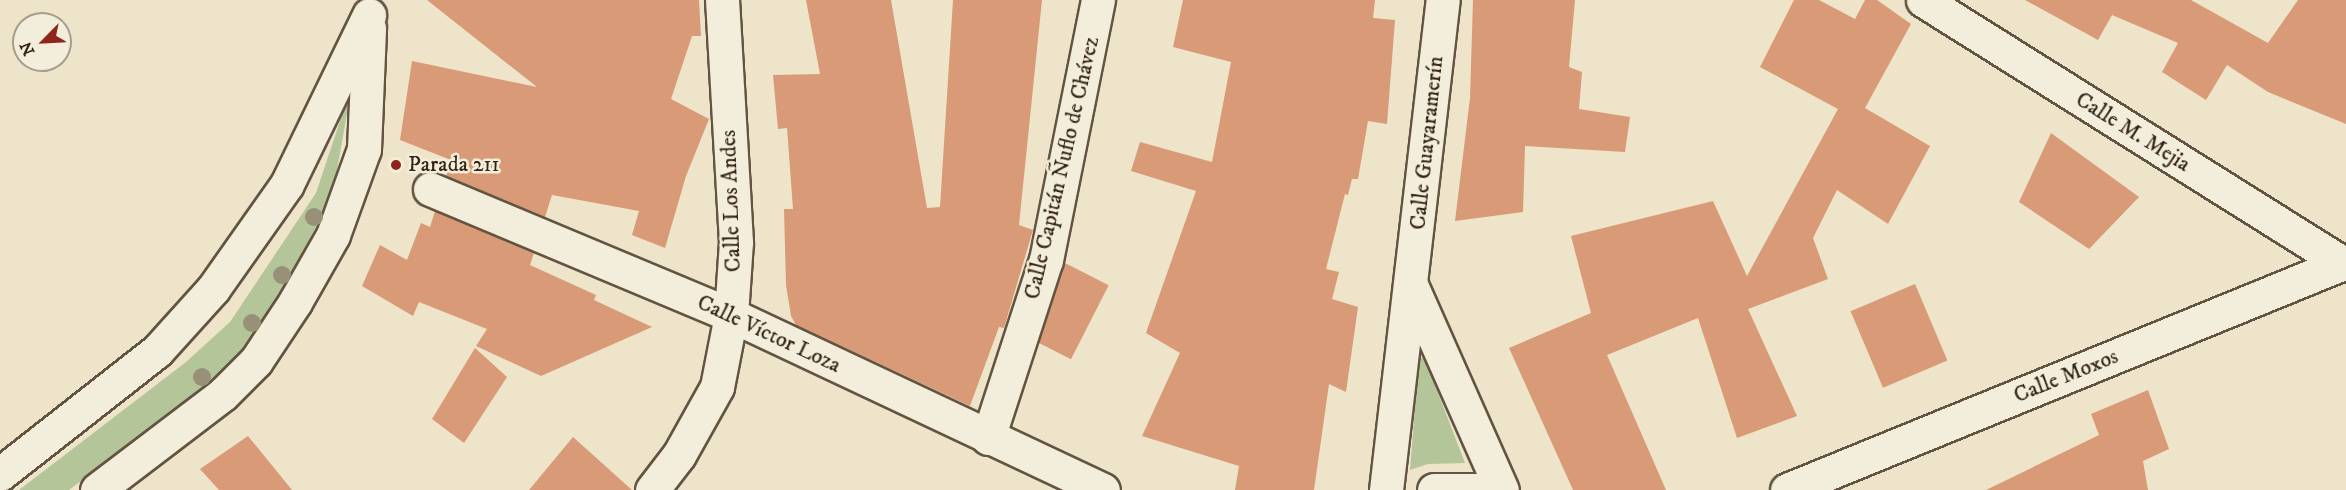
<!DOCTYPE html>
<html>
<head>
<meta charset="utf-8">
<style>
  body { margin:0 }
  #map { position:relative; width:2346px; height:490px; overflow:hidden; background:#ede4c9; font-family:"IM FELL DW Pica",serif }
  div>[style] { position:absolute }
  .green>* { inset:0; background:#b4c599 }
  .building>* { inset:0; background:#d99a77; transform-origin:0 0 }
  .roads { filter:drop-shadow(2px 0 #625440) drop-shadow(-2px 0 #625440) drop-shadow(0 2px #625440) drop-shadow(0 -2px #625440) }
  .minor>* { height:33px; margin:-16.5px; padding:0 16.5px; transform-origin:16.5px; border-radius:16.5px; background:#f3eddc }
  .trees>* { width:18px; height:18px; margin:-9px; border-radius:50%; background:#989077 }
  .dots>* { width:16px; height:16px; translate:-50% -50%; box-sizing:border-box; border:3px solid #f3eddc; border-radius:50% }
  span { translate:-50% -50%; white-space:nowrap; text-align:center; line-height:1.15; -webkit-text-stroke:5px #f3eddc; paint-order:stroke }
  .street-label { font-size:22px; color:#332413 }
  .poi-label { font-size:22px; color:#332413 }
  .left { translate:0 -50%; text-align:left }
  .north { position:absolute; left:12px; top:12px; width:60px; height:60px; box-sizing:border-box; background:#f3eddc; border:2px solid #a69d8c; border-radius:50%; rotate:246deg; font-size:16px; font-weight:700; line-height:24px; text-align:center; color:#332413 }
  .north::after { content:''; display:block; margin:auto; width:21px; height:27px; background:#8f2418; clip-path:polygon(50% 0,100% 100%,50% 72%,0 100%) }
</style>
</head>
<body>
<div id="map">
  <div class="green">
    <div style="clip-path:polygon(352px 85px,333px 193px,275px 307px,238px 363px,69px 490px,19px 490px,186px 362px,230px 322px,316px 193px)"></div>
    <div style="clip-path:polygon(1419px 357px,1425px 359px,1465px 463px,1428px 464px,1410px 470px)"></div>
  </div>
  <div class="building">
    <div style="clip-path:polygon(427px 0,699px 0,701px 36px,692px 36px,671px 99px,709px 119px,686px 176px,665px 248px,632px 235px,639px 211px,552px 195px,545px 217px,446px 176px,451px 160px,400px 140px,412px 61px,537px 87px)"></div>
    <div style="clip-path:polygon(806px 0,891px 0,927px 208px,940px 207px,953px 0,1042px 0,1019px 225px,1033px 230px,1004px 328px,999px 327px,970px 406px,796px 325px,791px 316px,786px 285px,784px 209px,793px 209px,787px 128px,778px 129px,773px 75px,820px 74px)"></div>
    <div style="clip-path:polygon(1183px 0,1375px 0,1373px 18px,1395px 20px,1387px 124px,1368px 121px,1358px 179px,1352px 179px,1348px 195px,1345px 194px,1326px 269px,1339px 272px,1332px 299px,1358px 307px,1346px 392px,1329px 384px,1314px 490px,1235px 490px,1239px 466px,1142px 436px,1180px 353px,1146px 333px,1196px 191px,1131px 171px,1140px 142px,1212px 162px,1231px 62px,1173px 47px)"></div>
    <div style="clip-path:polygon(1473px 0,1575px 0,1569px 67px,1582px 72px,1579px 109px,1630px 117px,1625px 152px,1525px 146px,1523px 212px,1455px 221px,1470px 98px)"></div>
    <div style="clip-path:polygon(1794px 0,1819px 0,1855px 19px,1865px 0,1877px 0,1911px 24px,1865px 108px,1930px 146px,1888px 224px,1837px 190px,1813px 238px,1828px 279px,1748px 309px,1797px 416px,1737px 438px,1698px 318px,1607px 355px,1666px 490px,1573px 490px,1509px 348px,1591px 313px,1571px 236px,1713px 201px,1747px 276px,1838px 109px,1760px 67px)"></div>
    <div style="clip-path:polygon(2025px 0,2191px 0,2268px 43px,2298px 0,2346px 0,2346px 124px,2268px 92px,2227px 65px,2206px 100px,2162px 72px,2178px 43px,2112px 15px,2098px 40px)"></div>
    <div style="clip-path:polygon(2051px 133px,2139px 197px,2089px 249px,2019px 202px)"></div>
    <div style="clip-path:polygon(435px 211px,534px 253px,530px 265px,596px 295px,594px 300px,652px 327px,541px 376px,476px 346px,487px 329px,419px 302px,413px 316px,362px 286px,380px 245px,407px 260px,421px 223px,430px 227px)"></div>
    <div style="left:1065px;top:263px;width:49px;height:83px;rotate:27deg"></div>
    <div style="left:1915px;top:284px;width:83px;height:70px;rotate:67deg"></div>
    <div style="clip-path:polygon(475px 348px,507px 377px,464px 443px,432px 419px)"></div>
    <div style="clip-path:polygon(2148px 390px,2169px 449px,2143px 461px,2148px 490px,1986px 490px,2099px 435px,2091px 414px)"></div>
    <div style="clip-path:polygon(248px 436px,292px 490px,219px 490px,200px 469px)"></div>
    <div style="clip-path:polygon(573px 437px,632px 490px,529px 490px)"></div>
  </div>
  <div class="roads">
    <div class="minor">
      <div style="left:1923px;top:0;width:496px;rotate:32.1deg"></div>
      <div style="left:430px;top:189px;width:326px;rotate:22.7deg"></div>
      <div style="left:731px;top:315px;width:411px;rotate:25.2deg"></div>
      <div style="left:1411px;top:285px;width:224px;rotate:66.1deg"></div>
      <div style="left:988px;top:438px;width:187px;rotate:-72deg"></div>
      <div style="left:1046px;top:260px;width:265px;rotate:-78.7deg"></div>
      <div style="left:0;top:474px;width:199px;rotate:-38.1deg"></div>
      <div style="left:157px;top:351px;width:84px;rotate:-47.9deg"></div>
      <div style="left:213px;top:289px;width:128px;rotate:-54.8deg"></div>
      <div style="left:287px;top:184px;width:188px;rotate:-64.1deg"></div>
      <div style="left:97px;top:490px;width:158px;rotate:-37.3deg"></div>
      <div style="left:223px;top:394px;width:47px;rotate:-45deg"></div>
      <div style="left:256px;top:361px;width:71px;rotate:-56.5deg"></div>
      <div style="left:295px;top:302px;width:77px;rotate:-60.4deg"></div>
      <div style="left:333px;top:235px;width:91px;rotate:-70.2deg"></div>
      <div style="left:364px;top:149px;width:121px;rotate:-87.6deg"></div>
      <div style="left:652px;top:490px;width:44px;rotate:-52.4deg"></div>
      <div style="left:679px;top:455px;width:78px;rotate:-60.8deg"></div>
      <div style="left:717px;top:387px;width:73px;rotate:-79deg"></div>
      <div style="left:731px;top:315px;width:73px;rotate:-86.1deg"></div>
      <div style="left:736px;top:242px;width:242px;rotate:-93.3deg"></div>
      <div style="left:1386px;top:490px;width:493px;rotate:-83.4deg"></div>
      <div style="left:1434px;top:490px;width:41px"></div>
      <div style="left:1787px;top:490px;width:604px;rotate:-22.19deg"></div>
    </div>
  </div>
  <div class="trees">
    <div style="left:314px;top:217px"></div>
    <div style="left:282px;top:275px"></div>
    <div style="left:252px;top:323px"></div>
    <div style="left:202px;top:377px"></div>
  </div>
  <div class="dots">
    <div style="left:396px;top:165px;background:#8f2418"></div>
  </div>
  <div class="street-label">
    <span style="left:2133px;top:132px;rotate:32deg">Calle M. Mejia</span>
    <span style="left:1427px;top:143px;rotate:-84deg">Calle Guayaramerín</span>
    <span style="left:1062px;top:168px;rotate:-77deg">Calle Capitán Ñuflo de Chávez</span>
    <span style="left:731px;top:201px;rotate:-92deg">Calle Los Andes</span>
    <span style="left:769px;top:334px;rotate:25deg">Calle Víctor Loza</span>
    <span style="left:2066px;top:376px;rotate:-22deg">Calle Moxos</span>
  </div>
  <div class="poi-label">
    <span class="left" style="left:408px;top:165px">Parada 211</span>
  </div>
  <div class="north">N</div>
</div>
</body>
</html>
